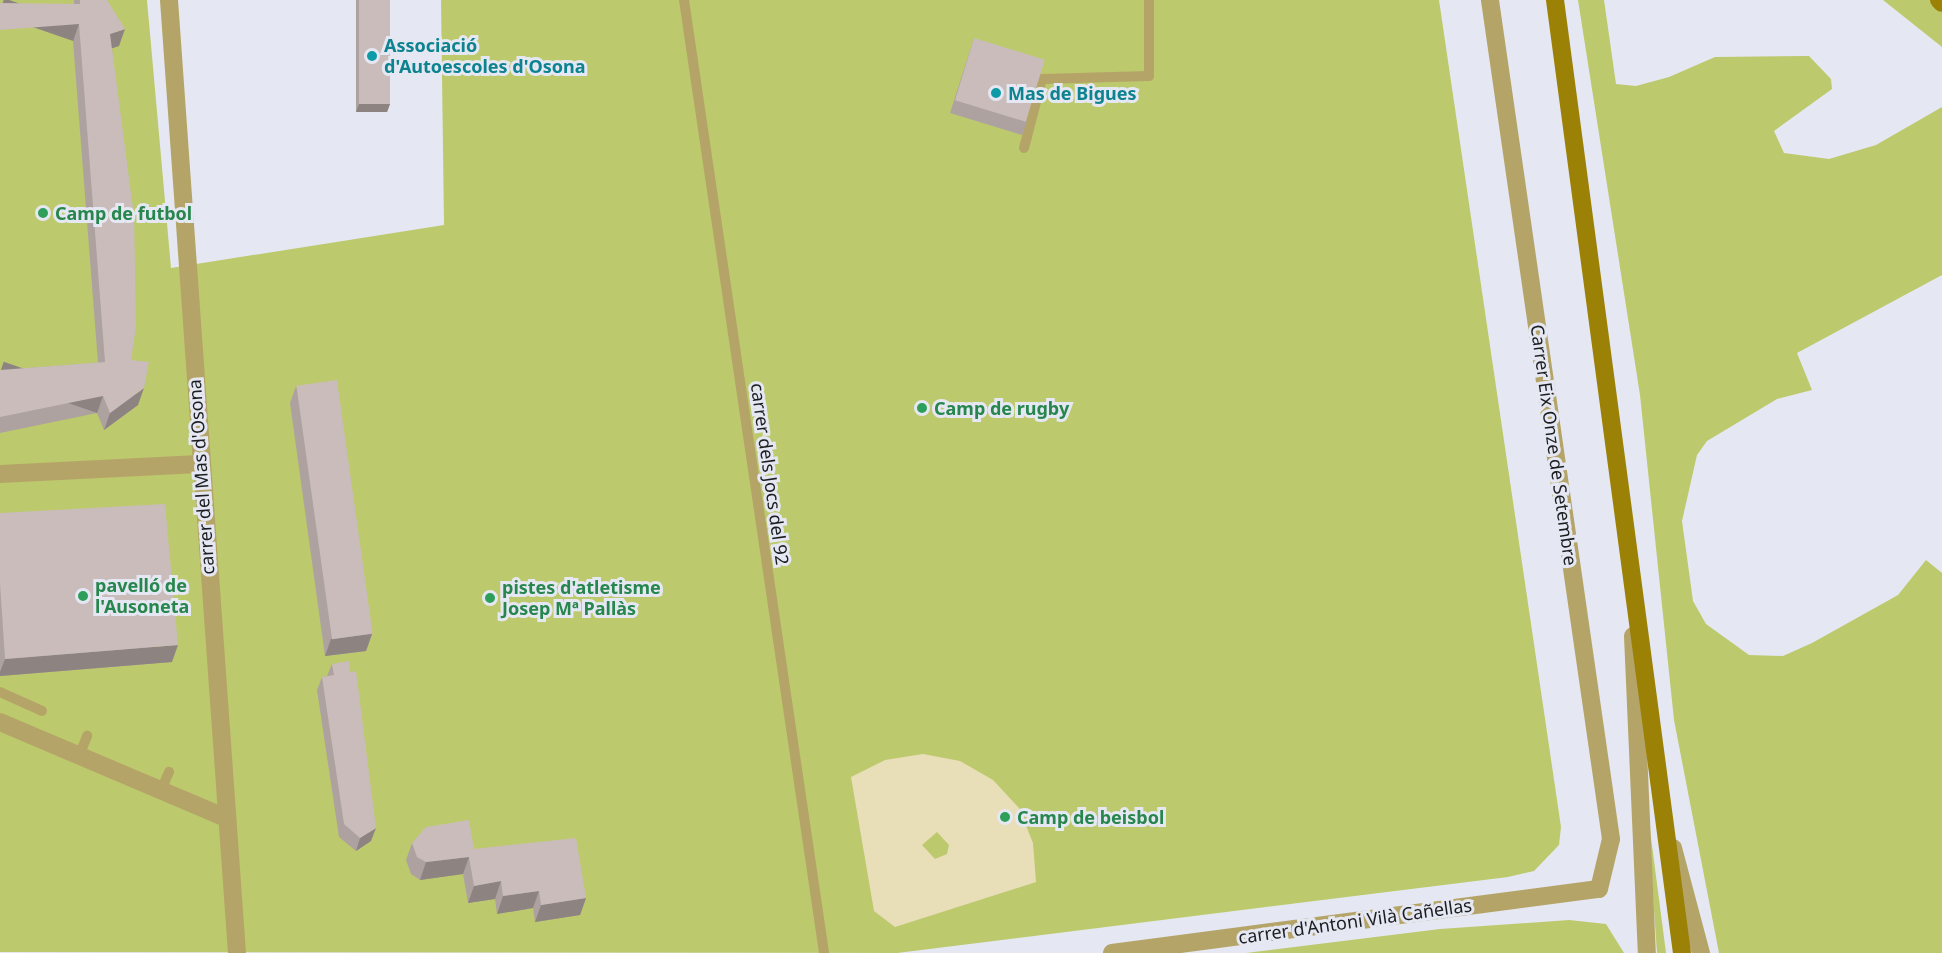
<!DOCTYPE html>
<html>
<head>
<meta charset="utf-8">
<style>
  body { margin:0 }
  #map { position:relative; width:1942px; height:953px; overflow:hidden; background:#e5e8f2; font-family:"Noto Sans",sans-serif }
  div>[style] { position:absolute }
  .green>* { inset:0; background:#bdc96d }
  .sand>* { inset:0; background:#e8dfb9 }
  .lane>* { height:10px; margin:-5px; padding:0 5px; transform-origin:5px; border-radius:5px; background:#b5a468 }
  .street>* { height:18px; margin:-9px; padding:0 9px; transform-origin:9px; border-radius:9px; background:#b5a468 }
  .secondary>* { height:18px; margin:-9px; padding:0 9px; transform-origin:9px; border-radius:9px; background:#9c8107 }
  .wall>* { inset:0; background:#ada2a0 }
  .shaded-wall>* { inset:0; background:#8d8482; transform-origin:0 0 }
  .building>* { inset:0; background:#c9bcba; transform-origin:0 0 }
  .dots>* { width:16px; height:16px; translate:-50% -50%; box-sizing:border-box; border:3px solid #e5e8f2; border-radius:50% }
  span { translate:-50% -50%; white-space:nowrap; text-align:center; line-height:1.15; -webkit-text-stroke:6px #e5e8f2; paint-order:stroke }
  .culture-label { font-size:18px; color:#0d838f; font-weight:700 }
  .left { translate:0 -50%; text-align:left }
  .leisure-label { font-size:18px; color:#27864d; font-weight:700 }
  .street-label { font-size:18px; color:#1c1d20 }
</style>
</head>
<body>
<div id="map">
  <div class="green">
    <div style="clip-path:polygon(0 0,147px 0,171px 268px,444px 225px,441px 0,1439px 0,1561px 827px,1559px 845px,1534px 871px,1508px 877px,897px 953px,0 952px)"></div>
    <div style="clip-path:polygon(1578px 0,1604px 0,1616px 84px,1636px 86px,1669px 77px,1715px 57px,1809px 56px,1831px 79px,1832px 89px,1774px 131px,1784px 153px,1829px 159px,1876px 145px,1942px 107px,1942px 275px,1797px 353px,1812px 390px,1777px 399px,1707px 441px,1697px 455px,1682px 521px,1693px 601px,1706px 624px,1749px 655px,1783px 656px,1812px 643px,1898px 595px,1926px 560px,1942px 573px,1942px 953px,1719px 953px,1674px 720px,1640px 395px)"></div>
    <div style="clip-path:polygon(1883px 0,1942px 0,1942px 47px)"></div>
    <div style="clip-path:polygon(1647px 807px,1666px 953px,1657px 953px)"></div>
    <div style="clip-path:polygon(1569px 920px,1606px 924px,1624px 953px,1246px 953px,1440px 929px)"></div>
  </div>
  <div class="sand">
    <div style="clip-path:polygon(evenodd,923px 754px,960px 761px,993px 780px,1019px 808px,1033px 843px,1036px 882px,895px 927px,874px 911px,851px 777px,885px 760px,923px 754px,937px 832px,949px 845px,947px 854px,935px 859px,922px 845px,937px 832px)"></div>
  </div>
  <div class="lane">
    <div style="left:684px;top:0;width:963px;rotate:81.64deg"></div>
    <div style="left:1024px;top:148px;width:71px;rotate:-75.4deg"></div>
    <div style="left:1042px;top:79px;width:107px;rotate:-1.6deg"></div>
    <div style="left:1149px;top:76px;width:76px;rotate:-90deg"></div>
    <div style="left:0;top:692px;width:46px;rotate:24.3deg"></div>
    <div style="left:79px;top:756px;width:22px;rotate:-68deg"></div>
    <div style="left:161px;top:790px;width:20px;rotate:-66deg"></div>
  </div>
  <div class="street">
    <div style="left:169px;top:0;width:955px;rotate:85.92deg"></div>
    <div style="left:0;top:474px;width:199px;rotate:-2.9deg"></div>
    <div style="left:1633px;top:636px;width:317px;rotate:87.5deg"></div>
    <div style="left:0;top:722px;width:246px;rotate:23deg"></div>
    <div style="left:1673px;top:848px;width:109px;rotate:75.1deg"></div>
    <div style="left:1112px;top:953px;width:491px;rotate:-7.5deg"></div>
    <div style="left:1599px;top:889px;width:51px;rotate:-76.5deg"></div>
    <div style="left:1611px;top:839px;width:848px;rotate:-98.21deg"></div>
  </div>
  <div class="secondary">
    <div style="left:1555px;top:0;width:961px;rotate:82.41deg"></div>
    <div style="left:1939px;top:0;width:4px;rotate:45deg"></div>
  </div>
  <div class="wall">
    <div style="clip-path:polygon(74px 0,107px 0,119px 46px,112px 48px,131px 360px,138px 405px,104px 430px,97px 413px,0 433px,0 370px,98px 363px,73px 41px)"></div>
    <div style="clip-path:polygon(356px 0,390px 0,390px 104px,387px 112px,356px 112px)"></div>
    <div style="clip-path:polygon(974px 38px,1027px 122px,1022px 135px,950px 113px)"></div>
    <div style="clip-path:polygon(296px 386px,372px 634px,366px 651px,325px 656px,290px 403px)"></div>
    <div style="clip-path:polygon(0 513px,172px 662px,0 676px)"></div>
    <div style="clip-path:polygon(332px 664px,371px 841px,356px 851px,339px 837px,317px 690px,322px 677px,327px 676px)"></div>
    <div style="clip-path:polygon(412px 843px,474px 849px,586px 898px,580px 915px,535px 922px,533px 908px,497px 914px,495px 899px,468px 903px,463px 874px,420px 880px,411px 874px,406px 860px)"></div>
  </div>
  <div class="shaded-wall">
    <div style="left:79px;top:24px;width:18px;height:79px;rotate:109deg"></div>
    <div style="clip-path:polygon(125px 29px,119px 46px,104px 51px,110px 34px)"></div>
    <div style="clip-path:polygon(359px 104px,390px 104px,387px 112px,356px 112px)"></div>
    <div style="clip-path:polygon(144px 388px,138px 405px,104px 430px,110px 413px)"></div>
    <div style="left:103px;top:396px;width:18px;height:105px;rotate:109deg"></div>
    <div style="clip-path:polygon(372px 634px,366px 651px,325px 656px,331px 639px)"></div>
    <div style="clip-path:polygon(178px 645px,172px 662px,0 676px,0 672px,5px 659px)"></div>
    <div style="clip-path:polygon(376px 828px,371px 841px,356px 851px,360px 838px)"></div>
    <div style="clip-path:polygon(469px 857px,463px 874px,420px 880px,426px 862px)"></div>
    <div style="clip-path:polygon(501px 881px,495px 899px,468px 903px,474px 886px)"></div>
    <div style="clip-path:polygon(539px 891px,533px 908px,497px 914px,503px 896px)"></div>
    <div style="clip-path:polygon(586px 898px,580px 915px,535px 922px,541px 905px)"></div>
  </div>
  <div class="building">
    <div style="clip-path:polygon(80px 0,107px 0,125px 29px,110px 34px,134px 216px,136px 327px,131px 360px,149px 362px,144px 388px,110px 413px,103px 396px,0 417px,0 370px,105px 362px,79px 24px,0 30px,0 3px,80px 4px)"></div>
    <div style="left:359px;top:0;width:31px;height:104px"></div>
    <div style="left:974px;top:38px;width:74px;height:65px;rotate:17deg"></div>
    <div style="left:337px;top:380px;width:256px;height:41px;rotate:82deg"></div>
    <div style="clip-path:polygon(165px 504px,178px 645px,5px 659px,0 583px,0 513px)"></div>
    <div style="clip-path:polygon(349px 661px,350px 672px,356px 671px,376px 828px,360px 838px,344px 824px,322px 677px,334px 675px,332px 664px)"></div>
    <div style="clip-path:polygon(469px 820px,474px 849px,576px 838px,586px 898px,541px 905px,539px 891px,503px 896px,501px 881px,474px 886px,469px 857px,426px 862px,417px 857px,412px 843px,426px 827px)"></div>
  </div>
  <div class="dots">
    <div style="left:372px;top:56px;background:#0f9aa8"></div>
    <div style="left:996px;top:93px;background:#0f9aa8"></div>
    <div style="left:43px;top:213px;background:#2e9e5b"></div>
    <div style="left:922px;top:408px;background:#2e9e5b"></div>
    <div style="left:83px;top:596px;background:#2e9e5b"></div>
    <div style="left:490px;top:598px;background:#2e9e5b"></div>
    <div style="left:1005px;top:817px;background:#2e9e5b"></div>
  </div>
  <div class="culture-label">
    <span class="left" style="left:384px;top:56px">Associació<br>d'Autoescoles d'Osona</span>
    <span class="left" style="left:1008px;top:93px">Mas de Bigues</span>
  </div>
  <div class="leisure-label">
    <span class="left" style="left:55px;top:213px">Camp de futbol</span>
    <span class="left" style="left:934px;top:408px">Camp de rugby</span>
    <span class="left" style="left:95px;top:596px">pavelló de<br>l'Ausoneta</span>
    <span class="left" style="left:502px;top:598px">pistes d'atletisme<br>Josep Mª Pallàs</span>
    <span class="left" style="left:1017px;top:817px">Camp de beisbol</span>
  </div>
  <div class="street-label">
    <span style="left:1554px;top:445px;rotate:82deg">Carrer Eix Onze de Setembre</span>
    <span style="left:770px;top:474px;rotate:82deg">carrer dels Jocs del 92</span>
    <span style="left:201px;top:477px;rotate:-94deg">carrer del Mas d'Osona</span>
    <span style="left:1355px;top:921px;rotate:-8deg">carrer d'Antoni Vilà Cañellas</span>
  </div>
</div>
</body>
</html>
